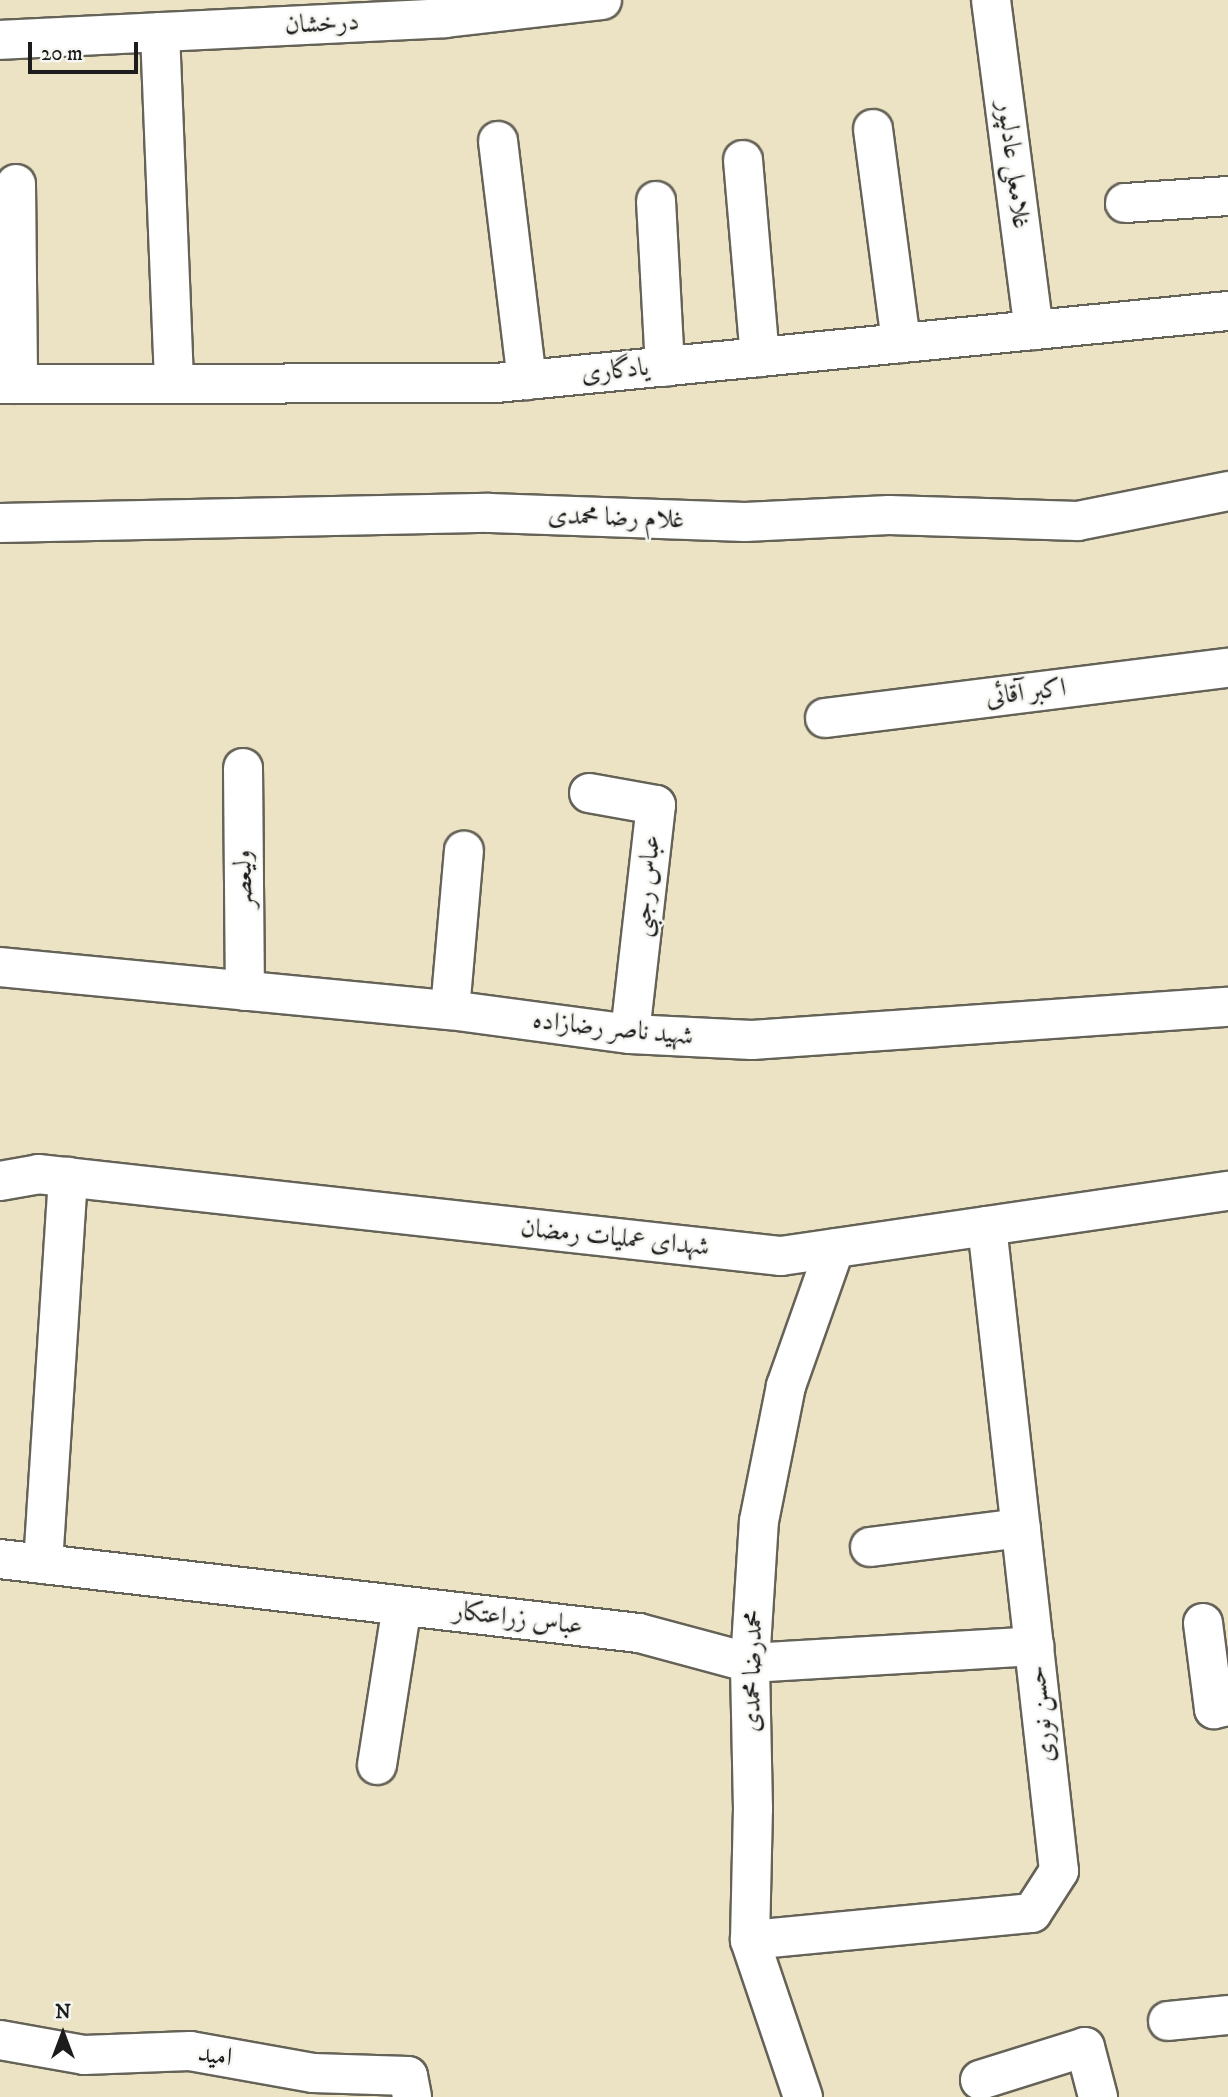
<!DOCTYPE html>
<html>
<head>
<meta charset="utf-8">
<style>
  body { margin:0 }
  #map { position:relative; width:1228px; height:2097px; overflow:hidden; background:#ece3c5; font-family:"IM FELL DW Pica",Amiri,serif }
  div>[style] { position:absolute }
  .roads { filter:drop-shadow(2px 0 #656257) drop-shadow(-2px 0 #656257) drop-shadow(0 2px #656257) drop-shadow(0 -2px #656257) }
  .minor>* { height:38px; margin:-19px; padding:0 19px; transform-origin:19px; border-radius:19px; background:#fff }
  span { translate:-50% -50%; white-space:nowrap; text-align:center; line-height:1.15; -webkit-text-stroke:5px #f6f6f2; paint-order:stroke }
  .street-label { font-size:26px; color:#1c1c1c }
  .north { position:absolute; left:28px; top:1999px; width:70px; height:70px; -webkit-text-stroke:5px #f6f6f2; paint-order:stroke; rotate:0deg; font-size:19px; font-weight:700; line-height:28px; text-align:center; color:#1c1c1c }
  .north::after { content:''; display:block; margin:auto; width:24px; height:32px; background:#1c1c1c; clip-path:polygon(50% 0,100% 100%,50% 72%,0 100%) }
  .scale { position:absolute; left:28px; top:42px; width:110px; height:32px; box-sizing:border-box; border:4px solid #1c1c1c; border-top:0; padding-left:9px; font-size:21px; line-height:24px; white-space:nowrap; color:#1c1c1c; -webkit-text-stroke:5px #f6f6f2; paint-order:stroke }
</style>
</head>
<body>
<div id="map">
  <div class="roads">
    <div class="minor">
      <div style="left:991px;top:0;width:333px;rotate:82.6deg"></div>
      <div style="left:160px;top:32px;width:351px;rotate:87.7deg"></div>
      <div style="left:0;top:40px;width:446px;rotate:-2.8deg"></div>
      <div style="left:445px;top:18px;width:158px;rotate:-6.5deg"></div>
      <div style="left:873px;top:129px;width:216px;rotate:82.5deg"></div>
      <div style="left:498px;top:141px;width:241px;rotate:83.1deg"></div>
      <div style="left:743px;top:160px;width:198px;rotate:85.1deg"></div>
      <div style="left:16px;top:184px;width:200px;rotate:89.4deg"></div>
      <div style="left:656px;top:201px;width:166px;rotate:86.9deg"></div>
      <div style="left:1125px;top:203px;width:103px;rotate:-3.9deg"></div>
      <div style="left:0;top:384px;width:496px;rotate:-0.1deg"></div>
      <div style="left:496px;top:383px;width:736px;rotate:-5.62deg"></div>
      <div style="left:0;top:523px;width:489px;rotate:-1.2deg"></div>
      <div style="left:489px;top:513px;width:256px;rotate:2deg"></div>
      <div style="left:745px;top:522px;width:144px;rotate:-2.8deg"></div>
      <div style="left:889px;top:515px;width:189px;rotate:1.8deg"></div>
      <div style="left:1078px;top:521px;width:153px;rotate:-11.3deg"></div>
      <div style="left:825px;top:718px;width:406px;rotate:-7.1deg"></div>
      <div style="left:243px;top:768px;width:223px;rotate:89.5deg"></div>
      <div style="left:589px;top:793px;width:68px;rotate:10.2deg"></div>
      <div style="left:656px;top:805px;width:230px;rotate:96.5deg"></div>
      <div style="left:0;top:967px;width:452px;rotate:5.5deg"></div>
      <div style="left:450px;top:1010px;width:182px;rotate:7.6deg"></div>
      <div style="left:630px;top:1034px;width:122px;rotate:2.8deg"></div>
      <div style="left:752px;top:1040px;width:477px;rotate:-4deg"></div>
      <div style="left:450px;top:1010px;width:160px;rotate:-85deg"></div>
      <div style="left:0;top:1181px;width:39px;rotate:-10deg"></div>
      <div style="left:38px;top:1174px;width:748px;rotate:6.3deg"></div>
      <div style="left:781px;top:1256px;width:452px;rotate:-8.3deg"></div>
      <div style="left:870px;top:1547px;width:152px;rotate:-7.2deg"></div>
      <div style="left:0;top:1559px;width:643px;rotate:6.61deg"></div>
      <div style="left:639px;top:1633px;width:115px;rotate:15.1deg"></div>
      <div style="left:750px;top:1663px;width:285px;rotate:-3.4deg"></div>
      <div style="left:43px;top:1564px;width:388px;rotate:-86.3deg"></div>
      <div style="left:1203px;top:1623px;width:87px;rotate:82.7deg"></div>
      <div style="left:1214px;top:1709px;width:14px;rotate:-12deg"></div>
      <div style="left:377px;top:1765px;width:161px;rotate:-81.1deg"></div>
      <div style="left:750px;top:1940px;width:283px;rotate:-5.5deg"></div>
      <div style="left:1032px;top:1913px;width:50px;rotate:-57.3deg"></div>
      <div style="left:1059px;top:1871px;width:649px;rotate:-96.37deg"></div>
      <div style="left:1168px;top:2021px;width:60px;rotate:-5.7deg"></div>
      <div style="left:0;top:2040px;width:85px;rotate:10.1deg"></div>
      <div style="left:84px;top:2055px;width:106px;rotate:-2.2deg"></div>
      <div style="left:190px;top:2051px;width:125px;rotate:10.1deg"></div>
      <div style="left:313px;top:2073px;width:95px;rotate:1.8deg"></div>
      <div style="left:408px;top:2076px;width:21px;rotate:79deg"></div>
      <div style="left:980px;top:2080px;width:110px;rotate:-17.4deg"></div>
      <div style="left:1085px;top:2047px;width:52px;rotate:75.4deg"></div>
      <div style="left:803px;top:2097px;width:166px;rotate:-108.7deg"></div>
      <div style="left:750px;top:1940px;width:131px;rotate:-88.7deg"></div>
      <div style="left:753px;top:1809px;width:146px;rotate:-91.2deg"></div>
      <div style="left:750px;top:1663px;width:142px;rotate:-86.4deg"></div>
      <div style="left:759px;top:1521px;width:138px;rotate:-78.7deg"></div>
      <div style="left:786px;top:1386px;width:146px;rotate:-70.5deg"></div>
    </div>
  </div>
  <div class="street-label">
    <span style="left:322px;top:24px;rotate:-3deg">درخشان</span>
    <span style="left:1013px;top:165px;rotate:83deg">غلامعلی عادلپور</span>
    <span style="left:615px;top:371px;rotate:-6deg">یادگاری</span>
    <span style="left:616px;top:518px;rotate:2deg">غلام رضا محمدی</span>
    <span style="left:1026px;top:693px;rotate:-7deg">اکبر آقائی</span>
    <span style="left:244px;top:879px;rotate:-91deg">ولیعصر</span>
    <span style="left:647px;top:886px;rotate:-84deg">عباس رجبی</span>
    <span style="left:613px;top:1029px;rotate:6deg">شهید ناصر رضازاده</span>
    <span style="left:615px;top:1238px;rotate:6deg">شهدای عملیات رمضان</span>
    <span style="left:518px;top:1619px;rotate:7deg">عباس زراعتکار</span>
    <span style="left:753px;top:1671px;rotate:-89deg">محمدرضا محمدی</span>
    <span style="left:1042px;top:1714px;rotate:-96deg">حسن نوری</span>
    <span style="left:215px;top:2056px;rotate:9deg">امید</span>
  </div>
  <div class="north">N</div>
  <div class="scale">20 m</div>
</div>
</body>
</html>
